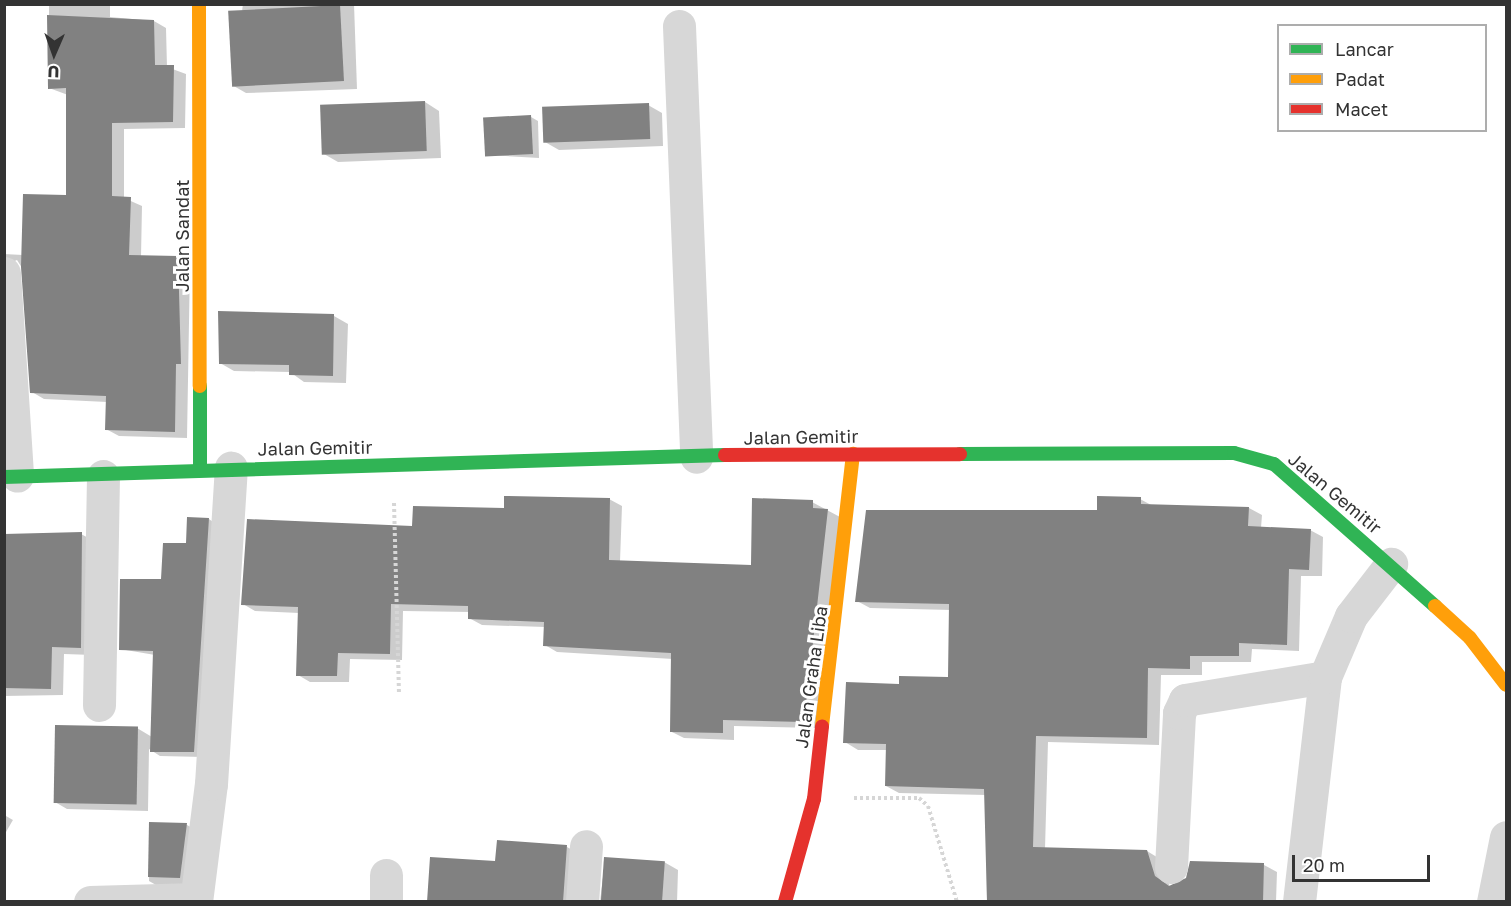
<!DOCTYPE html>
<html>
<head>
<meta charset="utf-8">
<style>
  body { margin:0 }
  #map { position:relative; width:1511px; height:906px; overflow:hidden; background:#fff; font-family:"Golos Text",sans-serif }
  div>[style] { position:absolute }
  .shadow>* { inset:0; background:#0003; transform-origin:0 0 }
  .building>* { inset:0; background:#818181; transform-origin:0 0 }
  .path>* { height:4px; margin-top:-2px; transform-origin:0; background:repeating-linear-gradient(90deg,#d6d6d6 0 3px,transparent 0 6px) }
  .street>* { height:33px; margin:-16.5px; padding:0 16.5px; transform-origin:16.5px; border-radius:16.5px; background:#d7d7d7 }
  .fast>* { height:14px; margin:-7px; padding:0 7px; transform-origin:7px; border-radius:7px; background:#30b455 }
  .slow>* { height:14px; margin:-7px; padding:0 7px; transform-origin:7px; border-radius:7px; background:#ff9f0a }
  .jam>* { height:14px; margin:-7px; padding:0 7px; transform-origin:7px; border-radius:7px; background:#e5322d }
  span { translate:-50% -50%; white-space:nowrap; text-align:center; line-height:1.15; -webkit-text-stroke:6px #fff; paint-order:stroke }
  .street-label { font-size:18px; color:#333 }
  .frame { position:absolute; inset:0; border:6px solid #333; pointer-events:none }
  .legend { position:absolute; left:1277px; top:24px; width:210px; height:108px; box-sizing:border-box; background:#fff; border:2px solid #adadad; margin:0; padding:8px 10px; list-style:none; font-size:18px; color:#333 }
  .legend li { display:flex; align-items:center; gap:12px; height:30px }
  .legend b { width:30px; border:2px solid #adadad }
  .north { position:absolute; left:24px; top:24px; width:60px; height:60px; -webkit-text-stroke:4px #fff; paint-order:stroke; rotate:182deg; font-size:16px; font-weight:700; line-height:24px; text-align:center; color:#333 }
  .north::after { content:''; display:block; margin:auto; width:21px; height:27px; background:#333; clip-path:polygon(50% 0,100% 100%,50% 72%,0 100%) }
  .scale { position:absolute; left:1292px; top:855px; width:138px; height:27px; box-sizing:border-box; border:3px solid #333; border-top:0; padding-left:8px; font-size:18px; line-height:21px; white-space:nowrap; color:#333; -webkit-text-stroke:4px #fff; paint-order:stroke }
</style>
</head>
<body>
<div id="map">
  <div class="shadow">
    <div style="clip-path:polygon(49px 4px,110px 4px,110px 17px,154px 21px,166px 28px,167px 67px,186px 74px,185px 128px,124px 129px,124px 198px,142px 206px,141px 257px,178px 257px,190px 265px,187px 438px,119px 436px,106px 429px,107px 402px,44px 399px,32px 392px,24px 271px,17px 260px,4px 266px,4px 254px,23px 255px,68px 197px,68px 95px,49px 88px)"></div>
    <div style="clip-path:polygon(243px 4px,354px 4px,357px 89px,246px 93px,232px 85px)"></div>
    <div style="clip-path:polygon(425px 102px,439px 111px,441px 158px,338px 162px,324px 154px)"></div>
    <div style="clip-path:polygon(648px 105px,662px 113px,663px 146px,559px 150px,545px 142px)"></div>
    <div style="clip-path:polygon(531px 117px,538px 121px,539px 158px,486px 155px)"></div>
    <div style="clip-path:polygon(334px 316px,348px 324px,346px 383px,304px 382px,290px 372px,234px 371px,220px 363px)"></div>
    <div style="clip-path:polygon(609px 499px,622px 506px,620px 562px,752px 566px,812px 502px,840px 517px,816px 728px,734px 726px,734px 740px,684px 738px,672px 732px,673px 659px,557px 652px,545px 645px,545px 627px,482px 625px,469px 618px,470px 612px,403px 611px,402px 660px,350px 659px,349px 682px,310px 682px,298px 675px,299px 613px,255px 611px,243px 604px,414px 527px,505px 510px)"></div>
    <div style="clip-path:polygon(1140px 499px,1153px 506px,1249px 508px,1262px 515px,1261px 528px,1310px 530px,1323px 537px,1322px 576px,1301px 576px,1299px 651px,1252px 649px,1251px 662px,1202px 662px,1202px 675px,1161px 675px,1159px 745px,1048px 742px,1045px 849px,1147px 851px,1160px 859px,1170px 887px,1264px 865px,1277px 872px,1276px 902px,987px 902px,986px 795px,899px 793px,886px 786px,887px 750px,858px 750px,845px 742px,901px 685px,949px 679px,951px 610px,870px 608px,857px 601px)"></div>
    <div style="clip-path:polygon(209px 519px,217px 525px,203px 757px,160px 756px,149px 749px,148px 811px,67px 809px,55px 802px,137px 728px,152px 737px,155px 655px,120px 649px)"></div>
    <div style="clip-path:polygon(4px 534px,81px 534px,94px 541px,93px 655px,64px 654px,63px 695px,4px 696px)"></div>
    <div style="left:6px;top:816px;width:8px;height:41px;rotate:30deg"></div>
    <div style="clip-path:polygon(150px 823px,187px 825px,201px 833px,194px 888px,163px 889px,149px 881px)"></div>
    <div style="clip-path:polygon(567px 847px,581px 855px,577px 902px,429px 902px,497px 863px)"></div>
    <div style="clip-path:polygon(605px 859px,664px 862px,678px 870px,677px 902px,600px 902px)"></div>
  </div>
  <div class="building">
    <div style="left:340px;top:5px;width:76px;height:112px;rotate:87deg"></div>
    <div style="clip-path:polygon(47px 15px,154px 20px,155px 65px,174px 65px,173px 122px,112px 123px,112px 196px,131px 197px,129px 255px,178px 256px,181px 364px,176px 364px,175px 432px,105px 430px,106px 396px,30px 393px,21px 267px,23px 194px,66px 195px,66px 88px,48px 89px)"></div>
    <div style="left:425px;top:101px;width:50px;height:105px;rotate:88deg"></div>
    <div style="left:649px;top:103px;width:36px;height:107px;rotate:88deg"></div>
    <div style="left:531px;top:115px;width:39px;height:48px;rotate:87deg"></div>
    <div style="clip-path:polygon(218px 311px,334px 314px,333px 376px,289px 375px,289px 365px,219px 364px)"></div>
    <div style="clip-path:polygon(504px 496px,610px 498px,609px 560px,751px 565px,752px 498px,813px 500px,813px 508px,828px 509px,804px 722px,723px 720px,723px 733px,670px 732px,671px 653px,543px 646px,544px 622px,468px 619px,468px 606px,391px 604px,390px 654px,338px 653px,337px 676px,296px 676px,298px 607px,241px 605px,247px 519px,412px 526px,413px 506px,504px 508px)"></div>
    <div style="clip-path:polygon(1097px 496px,1141px 497px,1141px 504px,1249px 507px,1248px 526px,1311px 529px,1309px 570px,1289px 569px,1287px 645px,1239px 643px,1239px 656px,1190px 656px,1190px 669px,1148px 668px,1147px 738px,1036px 736px,1033px 847px,1147px 850px,1155px 876px,1169px 886px,1186px 878px,1190px 861px,1264px 863px,1263px 902px,987px 902px,984px 789px,885px 786px,886px 744px,843px 743px,846px 682px,899px 684px,899px 676px,948px 677px,949px 604px,855px 602px,866px 510px,1097px 510px)"></div>
    <div style="clip-path:polygon(187px 517px,209px 518px,194px 752px,150px 752px,153px 651px,119px 650px,120px 579px,161px 579px,163px 543px,186px 543px)"></div>
    <div style="clip-path:polygon(82px 532px,81px 648px,52px 647px,51px 689px,4px 688px,4px 534px)"></div>
    <div style="left:55px;top:725px;width:83px;height:78px;rotate:1deg"></div>
    <div style="clip-path:polygon(149px 822px,187px 823px,180px 878px,148px 877px)"></div>
    <div style="clip-path:polygon(497px 840px,567px 845px,563px 902px,427px 902px,430px 857px,495px 861px)"></div>
    <div style="left:604px;top:857px;width:61px;height:45px;rotate:4deg"></div>
  </div>
  <div class="path">
    <div style="left:394px;top:503px;width:189px;rotate:88.5deg"></div>
    <div style="left:854px;top:798px;width:65px"></div>
    <div style="left:919px;top:798px;width:12px;rotate:42deg"></div>
    <div style="left:928px;top:806px;width:100px;rotate:73.2deg"></div>
  </div>
  <div class="street">
    <div style="left:679px;top:26px;width:431px;rotate:87.7deg"></div>
    <div style="left:4px;top:273px;width:203px;rotate:86.3deg"></div>
    <div style="left:99px;top:705px;width:229px;rotate:-89deg"></div>
    <div style="left:1171px;top:867px;width:154px;rotate:-87deg"></div>
    <div style="left:1179px;top:713px;width:14px;rotate:-65deg"></div>
    <div style="left:1185px;top:700px;width:142px;rotate:-9.3deg"></div>
    <div style="left:90px;top:902px;width:106px;rotate:-1.6deg"></div>
    <div style="left:196px;top:902px;width:119px;rotate:-82.8deg"></div>
    <div style="left:211px;top:784px;width:317px;rotate:-86.4deg"></div>
    <div style="left:386px;top:902px;width:27px;rotate:-90deg"></div>
    <div style="left:582px;top:902px;width:56px;rotate:-85.9deg"></div>
    <div style="left:1299px;top:902px;width:226px;rotate:-83.4deg"></div>
    <div style="left:1325px;top:677px;width:66px;rotate:-66.9deg"></div>
    <div style="left:1351px;top:616px;width:66px;rotate:-52.4deg"></div>
    <div style="left:1493px;top:902px;width:66px;rotate:-78.7deg"></div>
  </div>
  <div class="fast">
    <div style="left:200px;top:386px;width:82px;rotate:90deg"></div>
    <div style="left:960px;top:454px;width:274px;rotate:-0.2deg"></div>
    <div style="left:1234px;top:453px;width:41px;rotate:15.4deg"></div>
    <div style="left:1274px;top:464px;width:215px;rotate:41.4deg"></div>
    <div style="left:4px;top:477px;width:721px;rotate:-1.75deg"></div>
  </div>
  <div class="slow">
    <div style="left:199px;top:4px;width:382px;rotate:89.9deg"></div>
    <div style="left:1435px;top:606px;width:47px;rotate:42.4deg"></div>
    <div style="left:1470px;top:638px;width:59px;rotate:52.5deg"></div>
    <div style="left:822px;top:726px;width:274px;rotate:-83.5deg"></div>
  </div>
  <div class="jam">
    <div style="left:725px;top:455px;width:235px;rotate:-0.2deg"></div>
    <div style="left:785px;top:902px;width:107px;rotate:-74.3deg"></div>
    <div style="left:814px;top:799px;width:73px;rotate:-83.7deg"></div>
  </div>
  <div class="street-label">
    <span style="left:182px;top:236px;rotate:-90deg">Jalan Sandat</span>
    <span style="left:801px;top:437px;rotate:-1deg">Jalan Gemitir</span>
    <span style="left:315px;top:448px;rotate:-1deg">Jalan Gemitir</span>
    <span style="left:1335px;top:493px;rotate:40deg">Jalan Gemitir</span>
    <span style="left:811px;top:677px;rotate:-82deg">Jalan Graha Liba</span>
  </div>
  <div class="frame"></div>
  <ul class="legend">
  <li><b style="height:8px;background:#30b455"></b>Lancar</li>
  <li><b style="height:8px;background:#ff9f0a"></b>Padat</li>
  <li><b style="height:8px;background:#e5322d"></b>Macet</li>
  </ul>
  <div class="north">U</div>
  <div class="scale">20 m</div>
</div>
</body>
</html>
